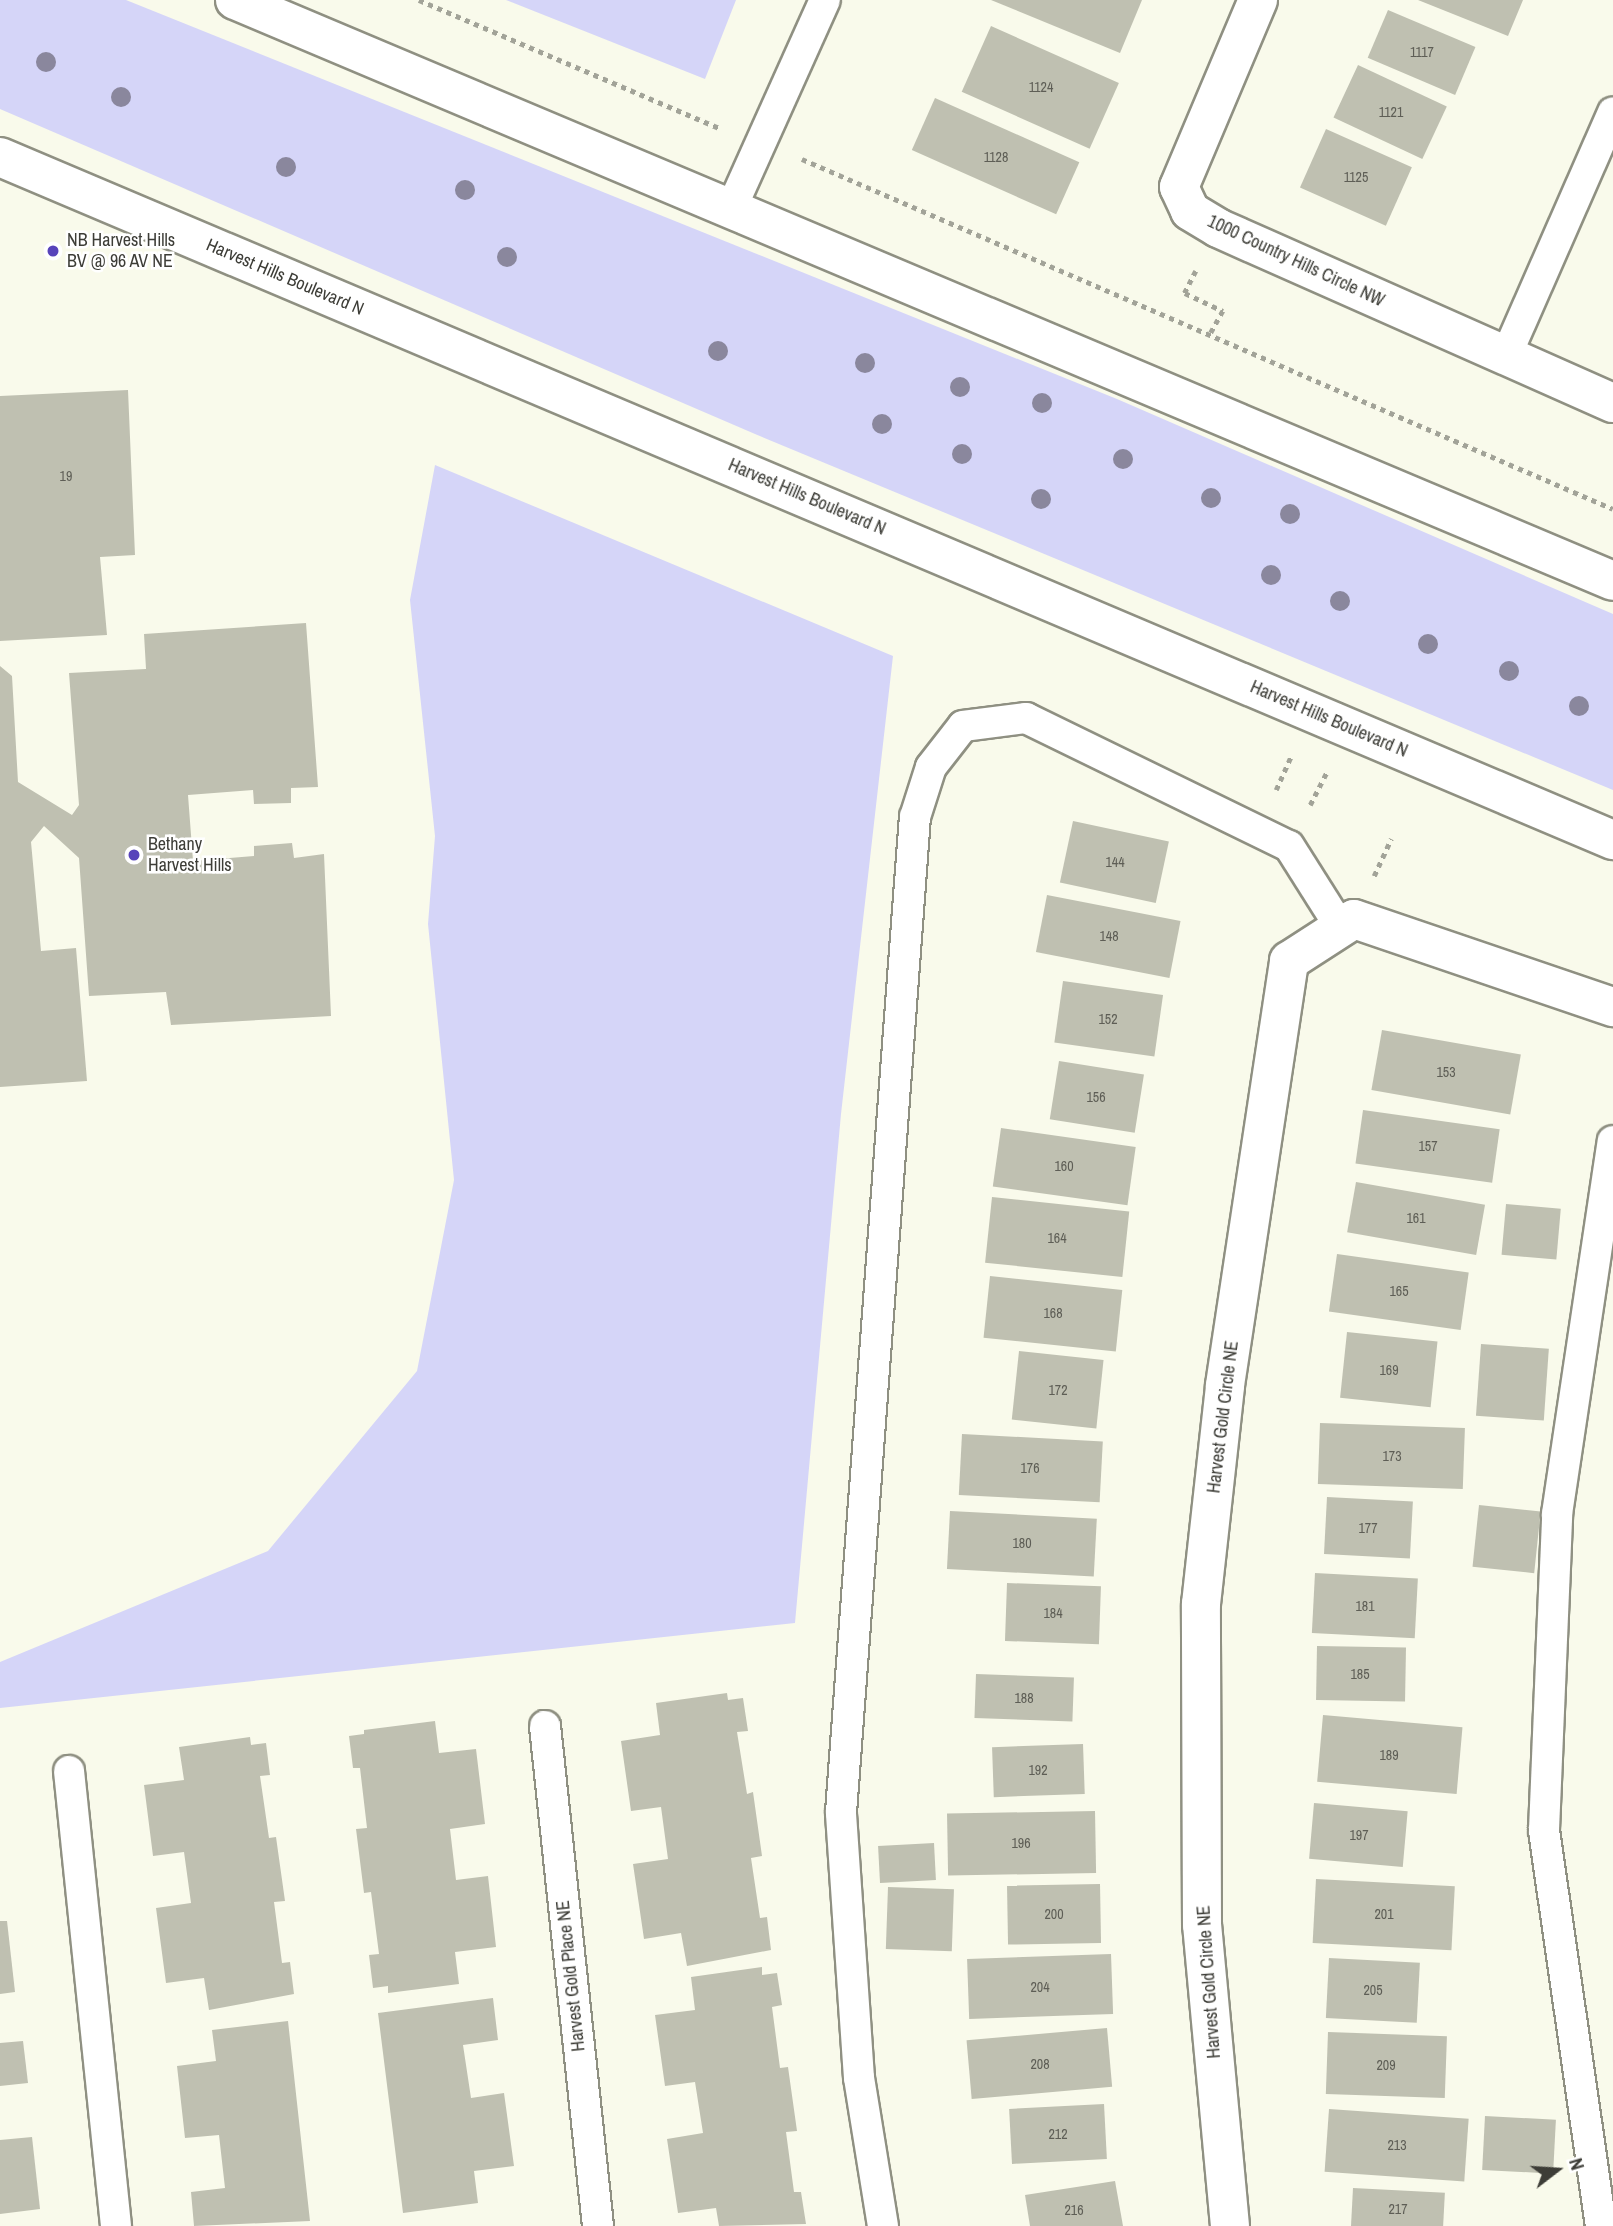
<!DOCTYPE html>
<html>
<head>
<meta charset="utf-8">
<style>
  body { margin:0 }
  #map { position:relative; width:1613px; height:2226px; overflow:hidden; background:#f9faeb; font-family:"Archivo Narrow",sans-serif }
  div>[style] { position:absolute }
  .green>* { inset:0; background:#d5d5f8 }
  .building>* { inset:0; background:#bfc0b1; transform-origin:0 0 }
  .path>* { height:4.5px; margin-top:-2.25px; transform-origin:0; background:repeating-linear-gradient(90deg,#a2a398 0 5px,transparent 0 10px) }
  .roads { filter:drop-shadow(2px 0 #8f9082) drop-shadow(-2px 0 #8f9082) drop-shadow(0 2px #8f9082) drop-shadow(0 -2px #8f9082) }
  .lane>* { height:30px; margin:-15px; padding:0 15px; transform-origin:15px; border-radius:15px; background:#fff }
  .street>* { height:38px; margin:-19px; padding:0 19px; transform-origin:19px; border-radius:19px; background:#fff }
  .secondary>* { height:38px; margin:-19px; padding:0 19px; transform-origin:19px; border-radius:19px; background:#fff }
  .trees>* { width:20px; height:20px; margin:-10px; border-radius:50%; background:#8a879d }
  .dots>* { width:19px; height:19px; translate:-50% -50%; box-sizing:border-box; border:4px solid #fff; border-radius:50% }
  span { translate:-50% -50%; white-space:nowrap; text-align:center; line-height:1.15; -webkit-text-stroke:5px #fff; paint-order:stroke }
  .number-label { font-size:14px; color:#5e5e56 }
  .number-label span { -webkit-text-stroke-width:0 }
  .poi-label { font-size:18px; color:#3d3d37 }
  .left { translate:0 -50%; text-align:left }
  .street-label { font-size:18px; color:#3d3d37 }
  .north { position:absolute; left:1522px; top:2135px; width:70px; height:70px; -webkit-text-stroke:5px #fff; paint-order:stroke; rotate:73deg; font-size:19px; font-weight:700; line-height:28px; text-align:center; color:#3d3d37 }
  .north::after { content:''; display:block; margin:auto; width:24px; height:32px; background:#3d3d37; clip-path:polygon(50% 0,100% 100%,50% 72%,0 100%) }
</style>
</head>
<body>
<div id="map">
  <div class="green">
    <div style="clip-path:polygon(0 0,126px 0,1117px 399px,1613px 614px,1613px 790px,755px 434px,0 109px)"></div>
    <div style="clip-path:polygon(506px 0,736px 0,705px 79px)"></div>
    <div style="clip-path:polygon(435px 465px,893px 656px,841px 1114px,795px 1623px,0 1708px,0 1662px,268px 1551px,417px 1371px,454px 1180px,428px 924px,435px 836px,410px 600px)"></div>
  </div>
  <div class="building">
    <div style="clip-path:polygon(991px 0,1142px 0,1120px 53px)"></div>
    <div style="clip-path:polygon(1418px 0,1523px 0,1508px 36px)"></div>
    <div style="left:1388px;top:10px;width:95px;height:52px;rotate:23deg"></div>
    <div style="left:991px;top:26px;width:140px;height:72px;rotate:24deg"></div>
    <div style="left:1358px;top:65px;width:98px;height:58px;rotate:25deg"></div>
    <div style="left:935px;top:98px;width:158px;height:57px;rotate:24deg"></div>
    <div style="left:1326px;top:129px;width:94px;height:64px;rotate:24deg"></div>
    <div style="clip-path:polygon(128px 390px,135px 555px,100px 557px,107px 635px,0 641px,0 396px)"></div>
    <div style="clip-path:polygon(306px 623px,318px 787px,291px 788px,291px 803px,254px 804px,253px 790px,188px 795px,193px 861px,254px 856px,254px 846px,292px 843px,294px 858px,324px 854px,331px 1016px,171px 1025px,166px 992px,89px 996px,79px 858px,44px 826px,31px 842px,41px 951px,76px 948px,87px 1081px,0 1087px,0 666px,12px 676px,18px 782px,72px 815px,79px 805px,69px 673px,146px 669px,144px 634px)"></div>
    <div style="left:1073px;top:821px;width:98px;height:63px;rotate:12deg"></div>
    <div style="left:1047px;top:895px;width:136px;height:58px;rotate:11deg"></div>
    <div style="left:1063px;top:981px;width:101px;height:62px;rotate:8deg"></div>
    <div style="left:1382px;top:1030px;width:141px;height:61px;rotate:10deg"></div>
    <div style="left:1059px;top:1061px;width:86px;height:59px;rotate:9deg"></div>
    <div style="left:1363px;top:1110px;width:138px;height:54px;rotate:8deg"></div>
    <div style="left:1001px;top:1128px;width:136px;height:59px;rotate:8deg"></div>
    <div style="left:1356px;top:1182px;width:131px;height:51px;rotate:10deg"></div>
    <div style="left:992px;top:1197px;width:138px;height:66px;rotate:6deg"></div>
    <div style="left:1506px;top:1204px;width:55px;height:51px;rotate:5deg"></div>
    <div style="left:1337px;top:1254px;width:133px;height:58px;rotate:8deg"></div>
    <div style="left:990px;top:1276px;width:133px;height:62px;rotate:6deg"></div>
    <div style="left:1347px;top:1332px;width:91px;height:66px;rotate:6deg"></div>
    <div style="left:1481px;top:1344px;width:68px;height:72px;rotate:4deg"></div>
    <div style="left:1019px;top:1351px;width:85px;height:69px;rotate:6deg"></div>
    <div style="left:1320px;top:1423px;width:145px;height:61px;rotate:2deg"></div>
    <div style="left:962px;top:1434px;width:141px;height:61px;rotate:3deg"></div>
    <div style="left:1327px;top:1497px;width:86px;height:57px;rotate:3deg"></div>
    <div style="left:1479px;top:1505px;width:62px;height:62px;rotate:6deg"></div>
    <div style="left:950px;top:1511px;width:147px;height:58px;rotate:3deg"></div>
    <div style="left:1315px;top:1573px;width:103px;height:60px;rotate:3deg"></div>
    <div style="left:1007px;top:1583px;width:94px;height:58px;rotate:2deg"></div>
    <div style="left:1317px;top:1646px;width:89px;height:54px;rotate:1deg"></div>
    <div style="left:976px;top:1674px;width:98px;height:44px;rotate:2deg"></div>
    <div style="clip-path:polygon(727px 1693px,728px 1700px,743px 1698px,748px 1731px,737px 1732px,747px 1794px,753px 1792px,762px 1856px,751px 1858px,760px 1918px,767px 1917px,771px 1950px,687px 1966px,681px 1933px,644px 1939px,633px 1864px,668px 1859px,661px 1807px,631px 1811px,621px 1741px,660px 1735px,656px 1703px)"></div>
    <div style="left:1323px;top:1715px;width:140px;height:67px;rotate:5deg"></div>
    <div style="clip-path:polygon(435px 1721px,439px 1753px,476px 1749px,485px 1824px,450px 1829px,456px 1880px,488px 1876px,496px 1947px,455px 1952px,459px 1984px,388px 1993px,388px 1986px,373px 1988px,369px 1955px,379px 1954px,371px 1892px,364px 1893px,356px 1829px,367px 1828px,360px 1768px,353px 1768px,349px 1736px,364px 1734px,364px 1730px)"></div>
    <div style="clip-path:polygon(250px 1737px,251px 1745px,266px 1743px,270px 1775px,260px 1776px,269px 1838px,276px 1837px,285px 1901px,274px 1902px,282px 1963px,290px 1962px,294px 1994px,209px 2010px,204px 1978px,166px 1983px,156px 1908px,191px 1903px,184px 1852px,153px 1856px,144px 1785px,184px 1780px,179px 1747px)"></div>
    <div style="left:1083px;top:1744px;width:50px;height:91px;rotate:88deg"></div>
    <div style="left:1314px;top:1803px;width:94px;height:56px;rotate:5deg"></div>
    <div style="left:1095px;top:1811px;width:62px;height:148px;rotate:89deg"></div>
    <div style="left:934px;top:1843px;width:37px;height:56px;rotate:87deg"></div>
    <div style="left:1316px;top:1879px;width:139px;height:64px;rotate:3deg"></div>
    <div style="left:1100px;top:1884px;width:59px;height:93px;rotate:89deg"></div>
    <div style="left:888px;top:1887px;width:66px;height:62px;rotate:2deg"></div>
    <div style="clip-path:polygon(0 1921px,7px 1921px,15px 1992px,0 1994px)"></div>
    <div style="left:1111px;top:1954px;width:60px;height:144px;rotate:88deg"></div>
    <div style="left:1329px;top:1958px;width:91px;height:60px;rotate:3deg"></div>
    <div style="clip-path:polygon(762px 1967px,762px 1975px,777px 1973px,782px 2005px,772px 2007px,780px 2068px,788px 2067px,797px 2131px,786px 2132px,794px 2192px,801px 2192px,806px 2224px,719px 2226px,716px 2208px,678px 2213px,667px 2139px,703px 2133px,695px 2082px,665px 2086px,655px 2015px,695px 2010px,691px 1977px)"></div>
    <div style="clip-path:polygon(493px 1998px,498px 2040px,463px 2045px,471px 2098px,504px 2093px,514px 2166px,474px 2171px,478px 2203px,403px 2213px,378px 2013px)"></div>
    <div style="clip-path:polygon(288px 2021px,310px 2221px,194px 2226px,191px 2192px,225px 2188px,219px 2135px,185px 2138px,177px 2066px,216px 2061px,212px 2030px)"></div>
    <div style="left:1107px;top:2028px;width:59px;height:141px;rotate:85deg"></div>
    <div style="left:1328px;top:2032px;width:119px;height:62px;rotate:2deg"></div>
    <div style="clip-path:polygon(23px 2041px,28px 2083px,0 2086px,0 2043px)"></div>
    <div style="left:1104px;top:2104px;width:55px;height:95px;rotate:87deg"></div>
    <div style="left:1329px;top:2109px;width:140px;height:63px;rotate:4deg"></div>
    <div style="left:1485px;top:2116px;width:71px;height:54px;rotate:3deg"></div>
    <div style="clip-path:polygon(32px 2137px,40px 2209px,0 2214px,0 2140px)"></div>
    <div style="clip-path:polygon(1115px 2181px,1123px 2226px,1030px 2226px,1025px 2195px)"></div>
    <div style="left:1353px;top:2188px;width:92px;height:38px;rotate:3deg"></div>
  </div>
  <div class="path">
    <div style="left:419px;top:0;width:328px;rotate:23.1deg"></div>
    <div style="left:802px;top:159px;width:883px;rotate:23.34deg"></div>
    <div style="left:1196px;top:271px;width:25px;rotate:117deg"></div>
    <div style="left:1185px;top:293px;width:42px;rotate:25.3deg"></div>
    <div style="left:1223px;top:311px;width:25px;rotate:119deg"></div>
    <div style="left:1276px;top:790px;width:36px;rotate:-66deg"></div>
    <div style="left:1310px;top:805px;width:37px;rotate:-63deg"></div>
    <div style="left:1374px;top:876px;width:41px;rotate:-65.3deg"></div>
  </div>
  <div class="roads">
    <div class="lane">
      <div style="left:731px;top:209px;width:229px;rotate:-65.8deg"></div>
      <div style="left:1506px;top:356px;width:266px;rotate:-66.3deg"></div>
      <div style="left:545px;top:1726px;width:503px;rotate:83.95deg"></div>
      <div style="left:69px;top:1771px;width:457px;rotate:84.1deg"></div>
      <div style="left:883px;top:2226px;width:150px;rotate:-99.2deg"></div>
      <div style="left:859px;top:2078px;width:267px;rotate:-93.9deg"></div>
      <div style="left:841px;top:1812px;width:998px;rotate:-85.75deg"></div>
      <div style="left:915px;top:817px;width:52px;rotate:-72.3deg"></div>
      <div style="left:931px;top:767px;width:52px;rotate:-52deg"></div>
      <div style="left:963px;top:726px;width:64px;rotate:-7.2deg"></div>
      <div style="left:1026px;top:718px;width:292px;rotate:26deg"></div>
      <div style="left:1289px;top:846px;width:93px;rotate:57.7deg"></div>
      <div style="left:1601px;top:2226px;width:400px;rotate:-98.2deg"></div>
      <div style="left:1544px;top:1830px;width:316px;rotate:-87.6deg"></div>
      <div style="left:1557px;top:1514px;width:377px;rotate:-81.5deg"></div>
    </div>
    <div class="street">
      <div style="left:1258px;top:0;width:203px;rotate:112.9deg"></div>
      <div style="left:1179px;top:187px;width:26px;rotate:65deg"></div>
      <div style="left:1190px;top:211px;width:33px;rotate:31deg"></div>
      <div style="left:1218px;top:228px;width:432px;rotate:23.9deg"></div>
      <div style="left:1230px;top:2226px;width:302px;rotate:-95.3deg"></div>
      <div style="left:1202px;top:1925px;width:321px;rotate:-90.2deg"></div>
      <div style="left:1201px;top:1604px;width:220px;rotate:-83.7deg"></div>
      <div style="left:1225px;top:1385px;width:429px;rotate:-81.4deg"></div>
      <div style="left:1289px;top:961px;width:77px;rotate:-32.9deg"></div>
      <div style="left:1354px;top:919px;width:274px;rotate:18.8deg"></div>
    </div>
    <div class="secondary">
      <div style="left:235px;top:0;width:1495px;rotate:22.86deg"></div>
      <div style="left:0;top:157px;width:1752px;rotate:22.95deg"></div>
    </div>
  </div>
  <div class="trees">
    <div style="left:46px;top:62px"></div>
    <div style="left:121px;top:97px"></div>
    <div style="left:286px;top:167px"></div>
    <div style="left:465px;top:190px"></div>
    <div style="left:507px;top:257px"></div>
    <div style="left:718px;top:351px"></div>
    <div style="left:865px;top:363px"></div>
    <div style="left:960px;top:387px"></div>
    <div style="left:1042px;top:403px"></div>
    <div style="left:882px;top:424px"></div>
    <div style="left:962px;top:454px"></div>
    <div style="left:1123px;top:459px"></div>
    <div style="left:1211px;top:498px"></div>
    <div style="left:1041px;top:499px"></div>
    <div style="left:1290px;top:514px"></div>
    <div style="left:1271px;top:575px"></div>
    <div style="left:1340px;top:601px"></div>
    <div style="left:1428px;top:644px"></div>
    <div style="left:1509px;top:671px"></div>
    <div style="left:1579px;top:706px"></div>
  </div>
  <div class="dots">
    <div style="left:53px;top:251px;background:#5743ba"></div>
    <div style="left:134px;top:855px;background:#5743ba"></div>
  </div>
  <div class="number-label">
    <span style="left:1422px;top:52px">1117</span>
    <span style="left:1041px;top:87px">1124</span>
    <span style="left:1391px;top:112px">1121</span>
    <span style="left:996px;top:157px">1128</span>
    <span style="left:1356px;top:177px">1125</span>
    <span style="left:66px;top:476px">19</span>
    <span style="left:1115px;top:862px">144</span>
    <span style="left:1109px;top:936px">148</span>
    <span style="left:1108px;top:1019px">152</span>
    <span style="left:1446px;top:1072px">153</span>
    <span style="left:1096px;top:1097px">156</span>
    <span style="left:1428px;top:1146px">157</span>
    <span style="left:1064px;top:1166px">160</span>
    <span style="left:1416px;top:1218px">161</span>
    <span style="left:1057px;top:1238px">164</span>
    <span style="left:1399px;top:1291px">165</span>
    <span style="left:1053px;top:1313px">168</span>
    <span style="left:1389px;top:1370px">169</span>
    <span style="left:1058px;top:1390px">172</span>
    <span style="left:1392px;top:1456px">173</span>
    <span style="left:1030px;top:1468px">176</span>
    <span style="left:1368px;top:1528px">177</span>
    <span style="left:1022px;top:1543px">180</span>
    <span style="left:1365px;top:1606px">181</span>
    <span style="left:1053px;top:1613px">184</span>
    <span style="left:1360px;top:1674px">185</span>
    <span style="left:1024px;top:1698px">188</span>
    <span style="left:1389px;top:1755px">189</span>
    <span style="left:1038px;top:1770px">192</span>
    <span style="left:1359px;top:1835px">197</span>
    <span style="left:1021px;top:1843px">196</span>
    <span style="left:1054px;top:1914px">200</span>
    <span style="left:1384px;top:1914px">201</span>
    <span style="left:1040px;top:1987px">204</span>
    <span style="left:1373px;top:1990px">205</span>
    <span style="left:1040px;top:2064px">208</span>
    <span style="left:1386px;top:2065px">209</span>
    <span style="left:1058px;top:2134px">212</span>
    <span style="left:1397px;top:2145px">213</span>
    <span style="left:1398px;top:2209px">217</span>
    <span style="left:1074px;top:2210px">216</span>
  </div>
  <div class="poi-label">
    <span class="left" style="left:67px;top:251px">NB Harvest Hills<br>BV @ 96 AV NE</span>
    <span class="left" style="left:148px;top:855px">Bethany<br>Harvest Hills</span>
  </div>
  <div class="street-label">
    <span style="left:1296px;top:261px;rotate:25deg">1000 Country Hills Circle NW</span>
    <span style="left:285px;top:277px;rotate:23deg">Harvest Hills Boulevard N</span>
    <span style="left:807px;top:497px;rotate:23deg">Harvest Hills Boulevard N</span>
    <span style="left:1329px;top:719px;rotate:23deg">Harvest Hills Boulevard N</span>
    <span style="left:1223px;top:1417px;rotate:-83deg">Harvest Gold Circle NE</span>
    <span style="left:571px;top:1976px;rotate:-96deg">Harvest Gold Place NE</span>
    <span style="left:1209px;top:1982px;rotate:-94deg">Harvest Gold Circle NE</span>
  </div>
  <div class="north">N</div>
</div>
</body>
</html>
